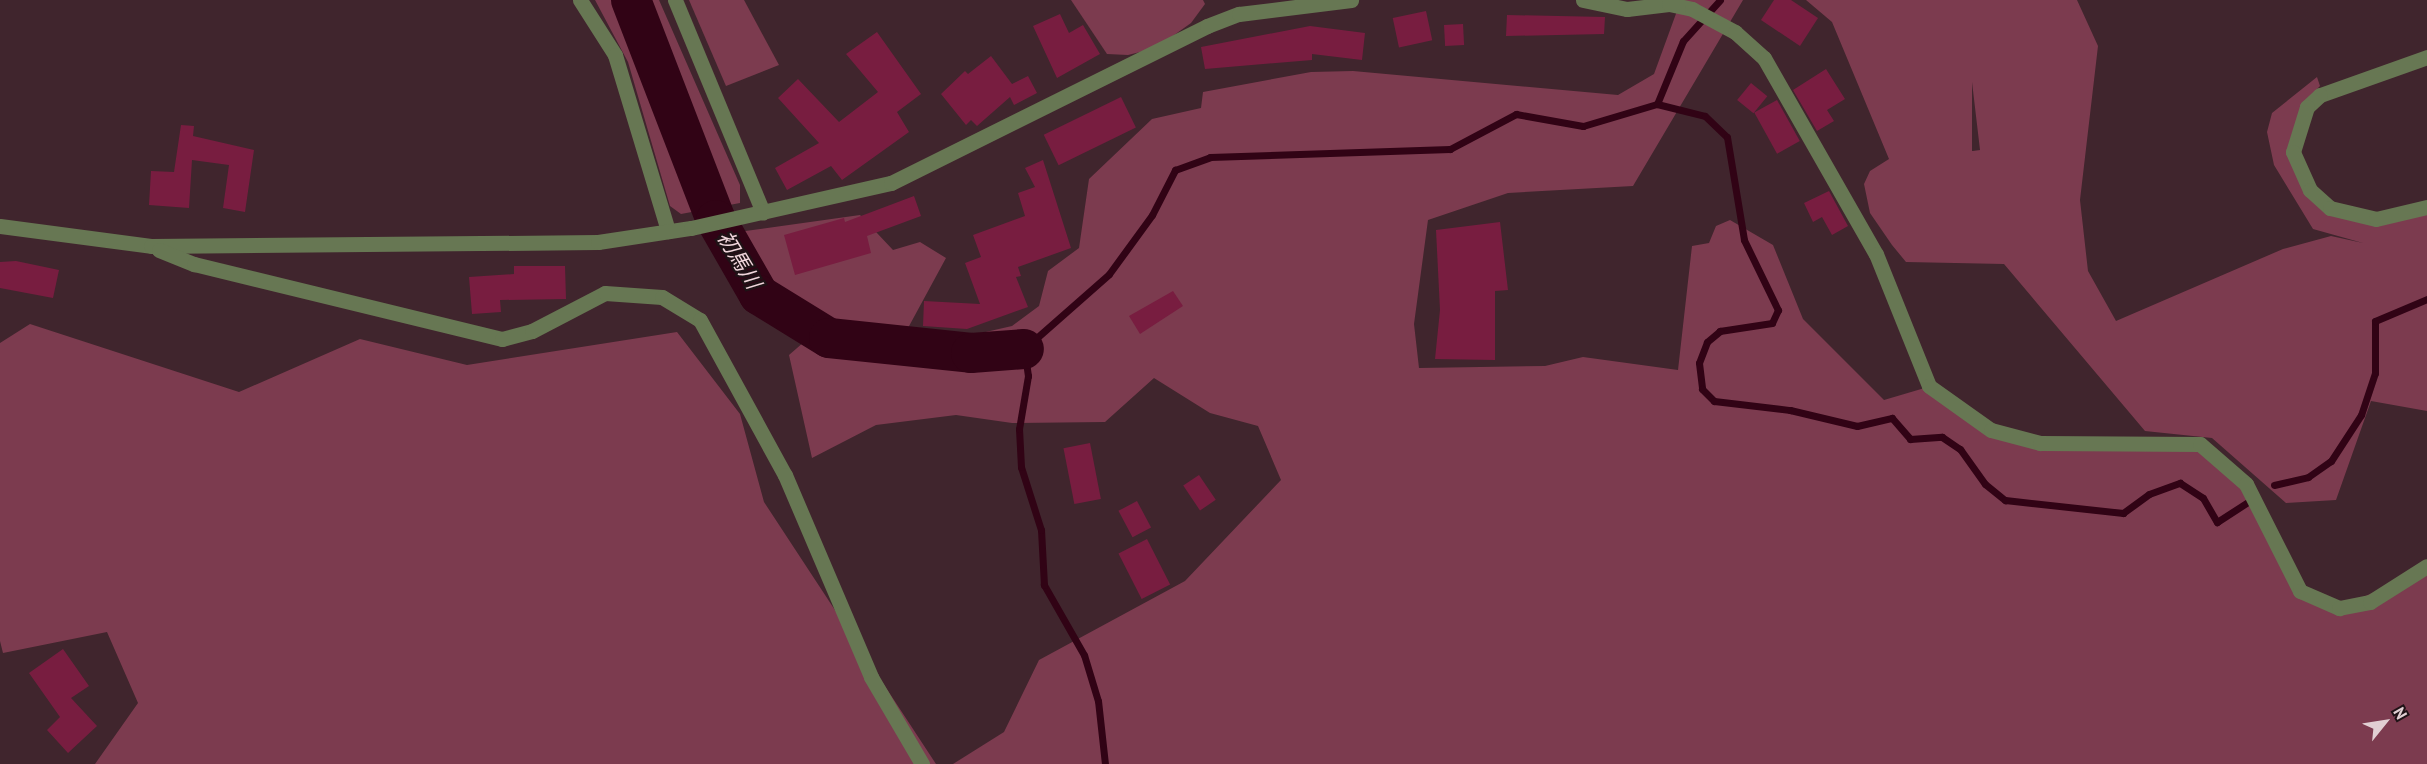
<!DOCTYPE html>
<html>
<head>
<meta charset="utf-8">
<style>
  body { margin:0 }
  #map { position:relative; width:2427px; height:764px; overflow:hidden; background:#40252d; font-family:"PT Sans","Noto Sans JP",sans-serif }
  div>[style] { position:absolute }
  .green>* { inset:0; background:#7c3b4f }
  .stream>* { height:7px; margin:-3.5px; padding:0 3.5px; transform-origin:3.5px; border-radius:3.5px; background:#310315 }
  .river>* { height:40px; margin:-20px; padding:0 20px; transform-origin:20px; border-radius:20px; background:#310315 }
  .building>* { inset:0; background:#781d40; transform-origin:0 0 }
  .minor>* { height:15px; margin:-7.5px; padding:0 7.5px; transform-origin:7.5px; border-radius:7.5px; background:#677753 }
  span { translate:-50% -50%; white-space:nowrap; text-align:center; line-height:1.15; -webkit-text-stroke:4.5px #1f1216; paint-order:stroke }
  .water-label { font-size:21px; color:#f1d6dc; font-style:italic }
  .north { position:absolute; left:2355px; top:692px; width:60px; height:60px; -webkit-text-stroke:4px #1f1216; paint-order:stroke; rotate:60deg; font-size:16px; font-weight:700; line-height:24px; text-align:center; color:#e1cfd3 }
  .north::after { content:''; display:block; margin:auto; width:21px; height:27px; background:#e1cfd3; clip-path:polygon(50% 0,100% 100%,50% 72%,0 100%) }
</style>
</head>
<body>
<div id="map">
  <div class="green">
    <div style="clip-path:polygon(595px 0,659px 0,740px 185px,740px 203px,681px 214px,670px 206px,628px 62px)"></div>
    <div style="clip-path:polygon(689px 0,744px 0,779px 65px,726px 86px)"></div>
    <div style="clip-path:polygon(1071px 0,1203px 0,1205px 4px,1191px 23px,1156px 48px,1128px 55px,1107px 54px)"></div>
    <div style="clip-path:polygon(1681px 0,1743px 0,1633px 186px,1508px 193px,1428px 220px,1414px 324px,1419px 368px,1545px 366px,1583px 357px,1678px 370px,1692px 246px,1709px 243px,1716px 226px,1730px 220px,1773px 245px,1803px 319px,1884px 400px,1928px 387px,1991px 430px,2096px 445px,2200px 444px,2231px 468px,2300px 591px,2338px 608px,2427px 569px,2427px 764px,953px 764px,1004px 732px,1039px 660px,1185px 581px,1281px 480px,1258px 426px,1210px 413px,1154px 378px,1105px 422px,1012px 423px,956px 415px,876px 425px,812px 458px,789px 355px,827px 322px,946px 341px,1012px 326px,1039px 306px,1048px 271px,1079px 248px,1089px 179px,1152px 119px,1201px 108px,1203px 92px,1311px 72px,1353px 71px,1618px 95px,1654px 74px)"></div>
    <div style="clip-path:polygon(evenodd,1806px 0,2077px 0,2098px 46px,2080px 200px,2088px 271px,2116px 321px,2283px 249px,2331px 236px,2363px 243px,2313px 229px,2274px 165px,2267px 132px,2272px 113px,2317px 77px,2320px 86px,2304px 102px,2291px 151px,2327px 207px,2376px 219px,2427px 207px,2427px 411px,2371px 401px,2336px 500px,2286px 503px,2212px 438px,2145px 431px,2004px 264px,1906px 262px,1892px 245px,1870px 213px,1864px 184px,1870px 171px,1889px 159px,1832px 22px,1806px 0,1972px 82px,1980px 150px,1973px 151px,1972px 151px,1972px 82px)"></div>
    <div style="clip-path:polygon(860px 215px,893px 250px,920px 242px,946px 258px,908px 328px,786px 316px,738px 232px)"></div>
    <div style="clip-path:polygon(30px 324px,239px 392px,360px 339px,467px 365px,677px 332px,740px 414px,764px 502px,936px 764px,95px 764px,138px 703px,107px 632px,3px 653px,0 641px,0 343px)"></div>
  </div>
  <div class="stream">
    <div style="left:1657px;top:104px;width:68px;rotate:-67.6deg"></div>
    <div style="left:1683px;top:41px;width:55px;rotate:-47.9deg"></div>
    <div style="left:2274px;top:485px;width:35px;rotate:-13deg"></div>
    <div style="left:2308px;top:477px;width:28px;rotate:-35deg"></div>
    <div style="left:2331px;top:461px;width:55px;rotate:-56.9deg"></div>
    <div style="left:2361px;top:415px;width:44px;rotate:-71.6deg"></div>
    <div style="left:2375px;top:373px;width:52px;rotate:-90deg"></div>
    <div style="left:2375px;top:321px;width:56px;rotate:-22.9deg"></div>
    <div style="left:1105px;top:764px;width:63px;rotate:-96.3deg"></div>
    <div style="left:1098px;top:701px;width:48px;rotate:-106.9deg"></div>
    <div style="left:1084px;top:655px;width:81px;rotate:-119.7deg"></div>
    <div style="left:1044px;top:585px;width:55px;rotate:-93.1deg"></div>
    <div style="left:1041px;top:530px;width:66px;rotate:-107.6deg"></div>
    <div style="left:1021px;top:467px;width:38px;rotate:-93deg"></div>
    <div style="left:1019px;top:429px;width:54px;rotate:-80.4deg"></div>
    <div style="left:1028px;top:376px;width:27px;rotate:-98deg"></div>
    <div style="left:1024px;top:349px;width:113px;rotate:-41.4deg"></div>
    <div style="left:1109px;top:274px;width:73px;rotate:-53.9deg"></div>
    <div style="left:1152px;top:215px;width:51px;rotate:-62.9deg"></div>
    <div style="left:1175px;top:170px;width:37px;rotate:-20deg"></div>
    <div style="left:1210px;top:157px;width:240px;rotate:-1.9deg"></div>
    <div style="left:1450px;top:149px;width:75px;rotate:-27.9deg"></div>
    <div style="left:1516px;top:114px;width:68px;rotate:10.2deg"></div>
    <div style="left:1583px;top:126px;width:77px;rotate:-16.6deg"></div>
    <div style="left:1657px;top:104px;width:49px;rotate:14deg"></div>
    <div style="left:1705px;top:116px;width:30px;rotate:44deg"></div>
    <div style="left:1727px;top:137px;width:104px;rotate:80.6deg"></div>
    <div style="left:1744px;top:240px;width:78px;rotate:64.1deg"></div>
    <div style="left:1778px;top:310px;width:14px;rotate:115deg"></div>
    <div style="left:1772px;top:323px;width:53px;rotate:171.3deg"></div>
    <div style="left:1720px;top:331px;width:17px;rotate:140deg"></div>
    <div style="left:1707px;top:342px;width:22px;rotate:111deg"></div>
    <div style="left:1699px;top:363px;width:26px;rotate:83deg"></div>
    <div style="left:1702px;top:389px;width:17px;rotate:45deg"></div>
    <div style="left:1714px;top:401px;width:77px;rotate:6.8deg"></div>
    <div style="left:1790px;top:410px;width:69px;rotate:13.4deg"></div>
    <div style="left:1857px;top:426px;width:36px;rotate:-13deg"></div>
    <div style="left:1892px;top:418px;width:28px;rotate:49deg"></div>
    <div style="left:1910px;top:439px;width:32px;rotate:-4deg"></div>
    <div style="left:1942px;top:437px;width:22px;rotate:34deg"></div>
    <div style="left:1960px;top:449px;width:43px;rotate:54.5deg"></div>
    <div style="left:1985px;top:484px;width:26px;rotate:39deg"></div>
    <div style="left:2005px;top:500px;width:119px;rotate:6.3deg"></div>
    <div style="left:2123px;top:513px;width:32px;rotate:-36deg"></div>
    <div style="left:2149px;top:494px;width:33px;rotate:-20deg"></div>
    <div style="left:2180px;top:483px;width:27px;rotate:33deg"></div>
    <div style="left:2203px;top:498px;width:28px;rotate:60deg"></div>
    <div style="left:2217px;top:522px;width:37px;rotate:-33deg"></div>
  </div>
  <div class="river">
    <div style="left:631px;top:0;width:236px;rotate:68.9deg"></div>
    <div style="left:716px;top:220px;width:86px;rotate:60.2deg"></div>
    <div style="left:759px;top:295px;width:82px;rotate:31.6deg"></div>
    <div style="left:829px;top:338px;width:143px;rotate:6deg"></div>
    <div style="left:971px;top:353px;width:53px;rotate:-4.3deg"></div>
  </div>
  <div class="building">
    <div style="clip-path:polygon(1774px 0,1791px 0,1818px 18px,1800px 46px,1761px 20px)"></div>
    <div style="left:1426px;top:11px;width:30px;height:34px;rotate:78deg"></div>
    <div style="clip-path:polygon(1060px 14px,1069px 33px,1083px 25px,1100px 54px,1057px 78px,1033px 26px)"></div>
    <div style="clip-path:polygon(1507px 15px,1605px 17px,1604px 34px,1506px 36px)"></div>
    <div style="left:1463px;top:24px;width:21px;height:19px;rotate:87deg"></div>
    <div style="clip-path:polygon(1310px 26px,1365px 33px,1362px 60px,1312px 54px,1312px 60px,1205px 69px,1201px 47px)"></div>
    <div style="clip-path:polygon(877px 32px,921px 94px,897px 112px,909px 132px,842px 180px,831px 166px,787px 190px,775px 168px,819px 143px,778px 98px,798px 79px,839px 122px,878px 92px,846px 54px)"></div>
    <div style="clip-path:polygon(991px 56px,1012px 84px,1028px 76px,1037px 93px,1014px 105px,1010px 97px,977px 126px,971px 120px,966px 125px,941px 94px,965px 71px,968px 74px)"></div>
    <div style="clip-path:polygon(1826px 69px,1845px 99px,1827px 110px,1834px 121px,1817px 131px,1793px 90px)"></div>
    <div style="left:1751px;top:83px;width:21px;height:22px;rotate:39deg"></div>
    <div style="left:1121px;top:97px;width:34px;height:86px;rotate:64deg"></div>
    <div style="left:1777px;top:100px;width:47px;height:26px;rotate:61deg"></div>
    <div style="clip-path:polygon(181px 125px,194px 126px,193px 136px,254px 150px,245px 212px,223px 208px,229px 165px,192px 160px,189px 208px,149px 205px,151px 171px,174px 172px)"></div>
    <div style="clip-path:polygon(1043px 160px,1071px 248px,1018px 267px,1021px 276px,1016px 277px,1028px 307px,967px 329px,923px 326px,924px 301px,980px 304px,965px 263px,981px 257px,973px 235px,1025px 216px,1018px 193px,1035px 187px,1025px 168px)"></div>
    <div style="clip-path:polygon(1829px 191px,1848px 226px,1832px 235px,1822px 217px,1813px 222px,1804px 203px)"></div>
    <div style="clip-path:polygon(914px 196px,921px 216px,867px 236px,871px 253px,795px 275px,784px 235px,844px 218px,845px 222px)"></div>
    <div style="clip-path:polygon(1500px 222px,1508px 290px,1495px 291px,1495px 360px,1435px 359px,1440px 310px,1436px 230px)"></div>
    <div style="clip-path:polygon(16px 261px,59px 270px,53px 298px,0 288px,0 262px)"></div>
    <div style="clip-path:polygon(514px 266px,565px 266px,566px 299px,500px 300px,501px 312px,472px 314px,469px 277px,514px 274px)"></div>
    <div style="clip-path:polygon(1173px 291px,1183px 306px,1140px 334px,1129px 316px)"></div>
    <div style="left:1090px;top:443px;width:57px;height:27px;rotate:79deg"></div>
    <div style="left:1199px;top:475px;width:30px;height:19px;rotate:56deg"></div>
    <div style="left:1137px;top:501px;width:30px;height:21px;rotate:62deg"></div>
    <div style="left:1147px;top:539px;width:51px;height:32px;rotate:63deg"></div>
    <div style="clip-path:polygon(63px 649px,89px 686px,71px 698px,97px 726px,68px 753px,47px 730px,60px 717px,29px 673px)"></div>
  </div>
  <div class="minor">
    <div style="left:580px;top:0;width:65px;rotate:57.5deg"></div>
    <div style="left:615px;top:55px;width:184px;rotate:73.2deg"></div>
    <div style="left:675px;top:0;width:230px;rotate:67.5deg"></div>
    <div style="left:1583px;top:0;width:45px;rotate:11.6deg"></div>
    <div style="left:1627px;top:9px;width:42px;rotate:-6.8deg"></div>
    <div style="left:1669px;top:4px;width:24px;rotate:12deg"></div>
    <div style="left:1692px;top:9px;width:49px;rotate:28.1deg"></div>
    <div style="left:1735px;top:32px;width:39px;rotate:42deg"></div>
    <div style="left:1764px;top:58px;width:226px;rotate:60.3deg"></div>
    <div style="left:1876px;top:254px;width:142px;rotate:68.1deg"></div>
    <div style="left:1929px;top:386px;width:76px;rotate:35.4deg"></div>
    <div style="left:1991px;top:430px;width:51px;rotate:14.9deg"></div>
    <div style="left:2040px;top:443px;width:160px;rotate:0.4deg"></div>
    <div style="left:2200px;top:444px;width:61px;rotate:41deg"></div>
    <div style="left:2246px;top:484px;width:120px;rotate:63.2deg"></div>
    <div style="left:2300px;top:591px;width:43px;rotate:23.6deg"></div>
    <div style="left:2339px;top:608px;width:32px;rotate:-11deg"></div>
    <div style="left:2370px;top:602px;width:67px;rotate:-32.3deg"></div>
    <div style="left:2427px;top:57px;width:114px;rotate:160.4deg"></div>
    <div style="left:2320px;top:95px;width:18px;rotate:137deg"></div>
    <div style="left:2307px;top:107px;width:47px;rotate:107.3deg"></div>
    <div style="left:2293px;top:152px;width:42px;rotate:65.9deg"></div>
    <div style="left:2310px;top:190px;width:27px;rotate:42deg"></div>
    <div style="left:2330px;top:208px;width:47px;rotate:13.4deg"></div>
    <div style="left:2376px;top:219px;width:52px;rotate:-13.2deg"></div>
    <div style="left:0;top:226px;width:152px;rotate:7.5deg"></div>
    <div style="left:151px;top:246px;width:447px;rotate:-0.5deg"></div>
    <div style="left:598px;top:242px;width:94px;rotate:-8.6deg"></div>
    <div style="left:691px;top:228px;width:205px;rotate:-12.7deg"></div>
    <div style="left:891px;top:183px;width:353px;rotate:-26.4deg"></div>
    <div style="left:1207px;top:26px;width:34px;rotate:-21deg"></div>
    <div style="left:1239px;top:14px;width:113px;rotate:-7.1deg"></div>
    <div style="left:159px;top:250px;width:38px;rotate:22deg"></div>
    <div style="left:194px;top:264px;width:317px;rotate:13.7deg"></div>
    <div style="left:502px;top:339px;width:31px;rotate:-15deg"></div>
    <div style="left:532px;top:331px;width:82px;rotate:-27.5deg"></div>
    <div style="left:605px;top:293px;width:57px;rotate:4deg"></div>
    <div style="left:662px;top:297px;width:44px;rotate:31.2deg"></div>
    <div style="left:700px;top:320px;width:177px;rotate:61.3deg"></div>
    <div style="left:785px;top:475px;width:220px;rotate:66.9deg"></div>
    <div style="left:871px;top:677px;width:101px;rotate:59.6deg"></div>
  </div>
  <div class="water-label">
    <span style="left:739px;top:260px;rotate:59deg">初馬川</span>
  </div>
  <div class="north">N</div>
</div>
</body>
</html>
